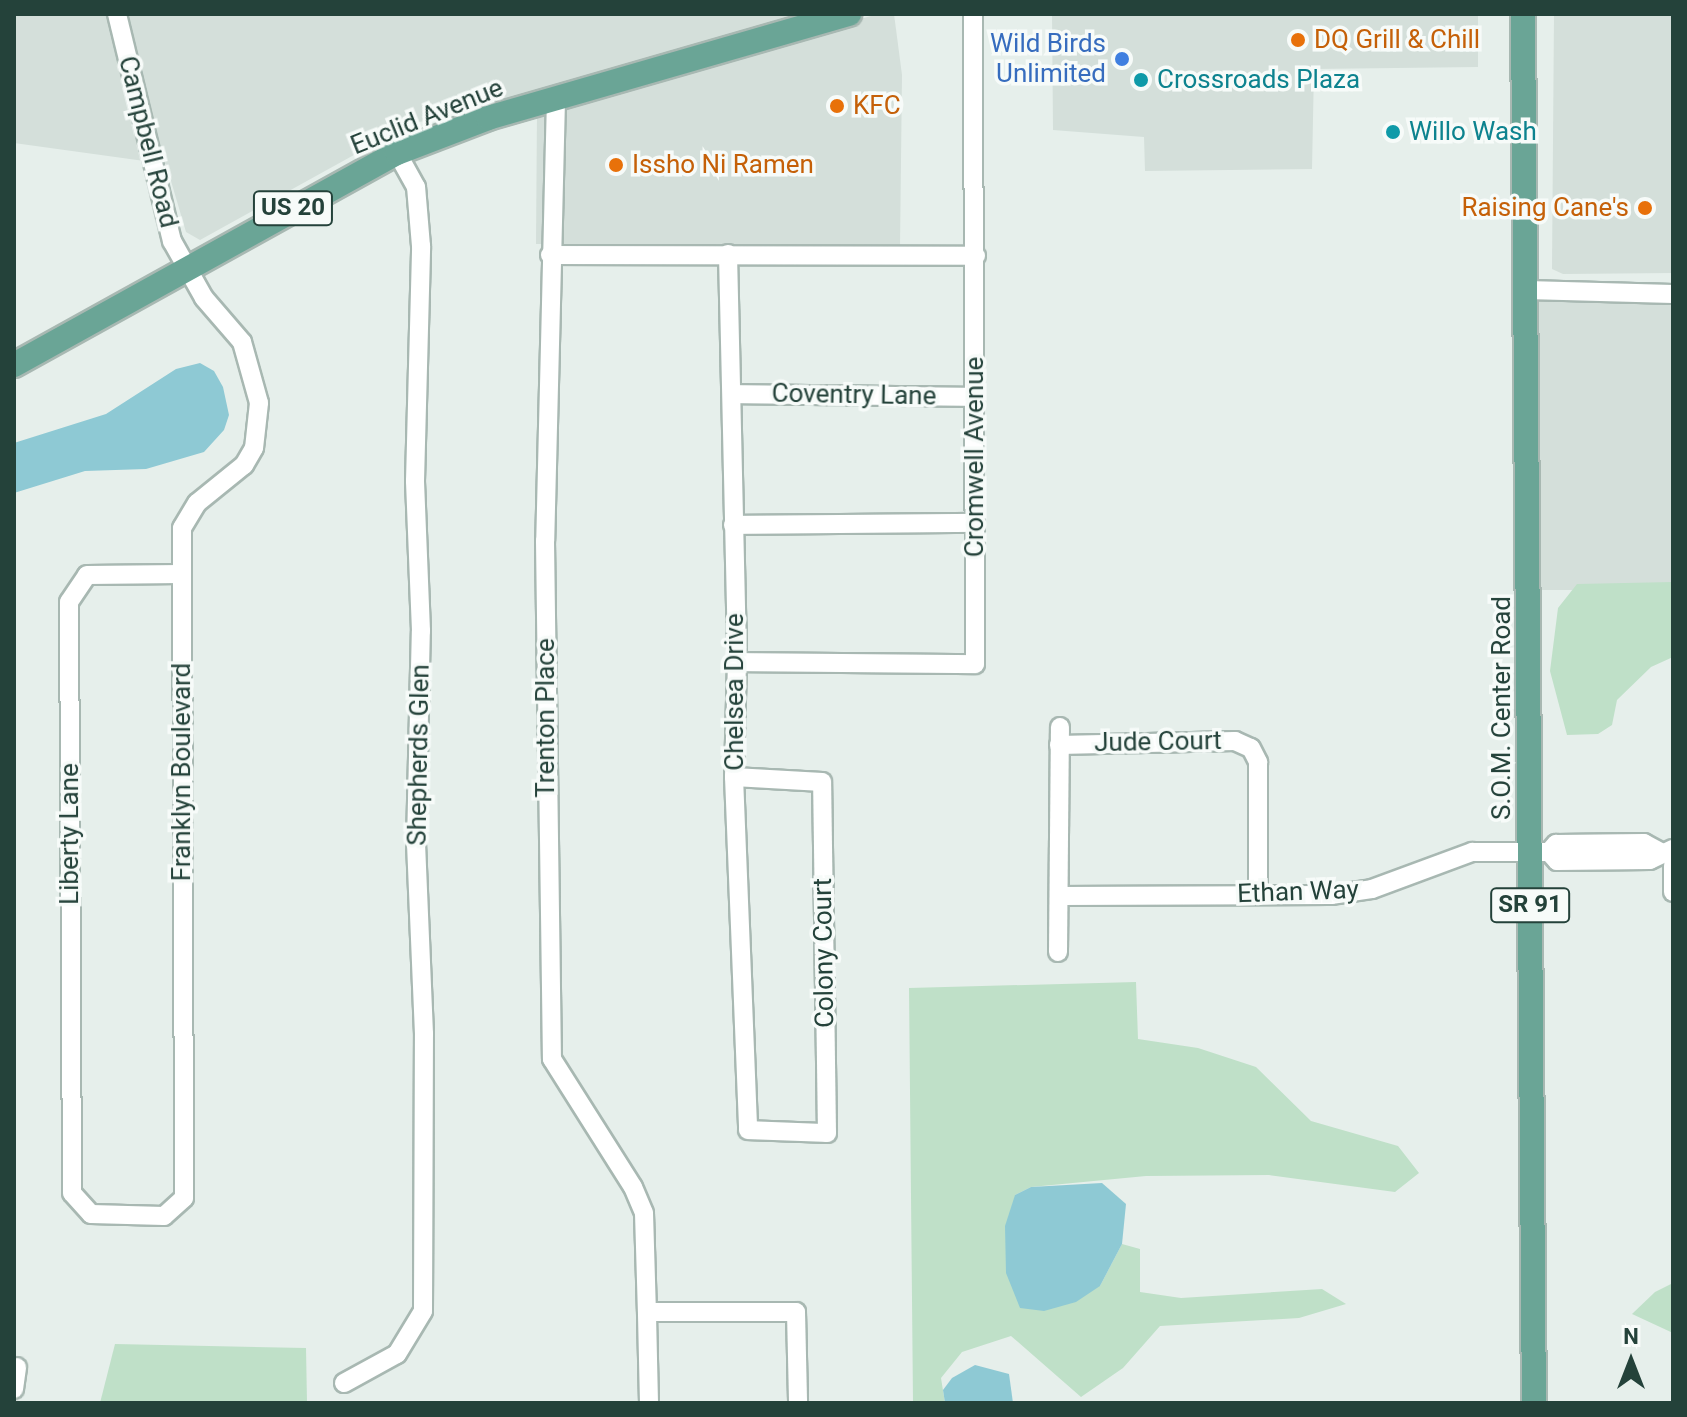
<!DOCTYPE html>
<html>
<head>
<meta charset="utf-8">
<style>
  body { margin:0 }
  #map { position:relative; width:1687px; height:1417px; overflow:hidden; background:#e6efeb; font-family:Roboto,sans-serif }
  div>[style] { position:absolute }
  .built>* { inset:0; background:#d4dfda; transform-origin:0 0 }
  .green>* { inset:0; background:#bfe0c8 }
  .water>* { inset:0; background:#8ec9d4 }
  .roads { filter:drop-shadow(2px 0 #a8b8b2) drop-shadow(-2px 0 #a8b8b2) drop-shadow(0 2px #a8b8b2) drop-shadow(0 -2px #a8b8b2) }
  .minor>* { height:18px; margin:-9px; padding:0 9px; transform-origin:9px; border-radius:9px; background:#fff }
  .primary>* { height:24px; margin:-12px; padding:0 12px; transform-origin:12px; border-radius:12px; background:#6aa596 }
  .dots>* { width:22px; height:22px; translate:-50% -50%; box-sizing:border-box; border:4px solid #f7fbf9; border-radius:50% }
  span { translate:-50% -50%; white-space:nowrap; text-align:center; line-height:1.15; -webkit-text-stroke:7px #f7fbf9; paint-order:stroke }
  .shield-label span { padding:2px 6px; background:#f7fbf9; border:2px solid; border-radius:6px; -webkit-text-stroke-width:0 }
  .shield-label { font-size:24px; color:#24423a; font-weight:700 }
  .food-label { font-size:26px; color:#c56008 }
  .left { translate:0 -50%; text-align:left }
  .right { translate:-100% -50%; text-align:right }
  .shop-label { font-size:26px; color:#366cbe }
  .culture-label { font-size:26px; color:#0d838f }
  .street-label { font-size:26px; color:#24423a }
  .frame { position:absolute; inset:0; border:16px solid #24423a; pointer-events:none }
  .north { position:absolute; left:1591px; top:1321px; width:80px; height:80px; -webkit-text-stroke:6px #f7fbf9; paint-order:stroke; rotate:0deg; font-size:22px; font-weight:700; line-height:32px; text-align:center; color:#24423a }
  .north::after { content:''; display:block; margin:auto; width:28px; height:36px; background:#24423a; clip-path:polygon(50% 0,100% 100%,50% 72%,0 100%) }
</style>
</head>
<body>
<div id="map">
  <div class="built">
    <div style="clip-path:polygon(14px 14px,822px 14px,503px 104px,410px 124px,200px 240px,186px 232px,166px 164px,14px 143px)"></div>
    <div style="clip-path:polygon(878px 14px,894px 14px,902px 75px,900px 246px,536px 244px,537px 111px)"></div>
    <div style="clip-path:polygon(1052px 14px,1478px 14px,1478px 67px,1314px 69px,1312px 169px,1145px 171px,1144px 137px,1053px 130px)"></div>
    <div style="clip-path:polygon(1554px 14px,1673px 14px,1673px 273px,1563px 274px,1552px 269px)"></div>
    <div style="left:1534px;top:297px;width:139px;height:293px"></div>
  </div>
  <div class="green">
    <div style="clip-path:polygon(1673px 582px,1673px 657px,1651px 667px,1617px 700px,1612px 725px,1598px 734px,1567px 735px,1550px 671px,1558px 608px,1577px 584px)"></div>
    <div style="clip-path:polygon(1136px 982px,1138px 1039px,1198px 1048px,1256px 1067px,1311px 1121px,1398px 1146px,1419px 1173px,1395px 1192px,1269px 1175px,1146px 1176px,1031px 1187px,1015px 1195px,1100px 1286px,1122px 1244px,1140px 1249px,1140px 1292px,1181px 1298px,1322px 1289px,1346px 1304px,1299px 1318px,1160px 1326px,1123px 1368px,1081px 1397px,1011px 1336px,962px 1352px,941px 1378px,945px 1403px,913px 1403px,909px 988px)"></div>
    <div style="clip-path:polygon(1673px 1283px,1673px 1333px,1632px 1314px,1655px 1292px)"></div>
    <div style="clip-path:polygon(115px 1344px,306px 1348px,307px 1403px,100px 1403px)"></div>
  </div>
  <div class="water">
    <div style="clip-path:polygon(200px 363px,214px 371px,223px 387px,229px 415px,224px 430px,204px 452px,146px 469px,85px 471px,14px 493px,14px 443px,106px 414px,176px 369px)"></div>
    <div style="clip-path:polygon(1102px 1183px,1126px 1204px,1122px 1244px,1100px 1286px,1076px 1302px,1044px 1311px,1020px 1308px,1006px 1273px,1005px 1226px,1015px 1195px,1031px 1187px)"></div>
    <div style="clip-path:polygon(975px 1365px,1009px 1374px,1013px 1403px,945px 1403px,943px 1390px,952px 1378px)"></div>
  </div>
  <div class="roads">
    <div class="minor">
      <div style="left:117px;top:14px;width:234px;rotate:76.4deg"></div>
      <div style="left:172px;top:241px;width:65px;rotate:60.7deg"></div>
      <div style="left:204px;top:298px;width:58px;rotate:49.2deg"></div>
      <div style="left:242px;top:342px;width:63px;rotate:74.4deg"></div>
      <div style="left:259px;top:403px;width:45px;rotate:96.3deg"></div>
      <div style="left:254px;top:448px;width:20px;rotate:120deg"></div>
      <div style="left:244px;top:465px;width:60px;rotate:141deg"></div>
      <div style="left:197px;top:503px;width:29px;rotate:121deg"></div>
      <div style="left:182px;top:528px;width:670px;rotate:89.83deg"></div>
      <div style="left:184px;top:1198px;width:27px;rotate:138deg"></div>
      <div style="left:164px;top:1216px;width:73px;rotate:-178.4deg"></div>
      <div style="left:91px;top:1214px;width:28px;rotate:-132deg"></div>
      <div style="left:72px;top:1193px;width:591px;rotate:-90.29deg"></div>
      <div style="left:69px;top:602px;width:32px;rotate:-56deg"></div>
      <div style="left:87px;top:575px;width:94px;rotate:-0.6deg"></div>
      <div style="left:556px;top:99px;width:442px;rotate:91.4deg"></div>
      <div style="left:545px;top:541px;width:518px;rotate:89.23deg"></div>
      <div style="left:552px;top:1059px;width:151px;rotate:57.7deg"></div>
      <div style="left:633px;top:1187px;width:28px;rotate:67deg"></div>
      <div style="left:644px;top:1213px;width:99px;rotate:88.3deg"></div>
      <div style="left:728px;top:254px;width:408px;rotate:88.7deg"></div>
      <div style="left:737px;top:662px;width:115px;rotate:91.5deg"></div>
      <div style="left:734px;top:777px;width:353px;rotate:87.7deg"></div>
      <div style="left:748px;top:1130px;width:79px;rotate:2.2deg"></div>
      <div style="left:827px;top:1133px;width:351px;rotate:-90.8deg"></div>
      <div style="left:822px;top:782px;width:88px;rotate:-176.7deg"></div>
      <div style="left:550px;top:255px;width:426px;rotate:0.1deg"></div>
      <div style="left:1527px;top:290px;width:146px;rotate:1.6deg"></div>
      <div style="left:732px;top:394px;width:243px;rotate:0.7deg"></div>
      <div style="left:733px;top:525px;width:242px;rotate:-0.5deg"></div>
      <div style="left:737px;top:662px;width:238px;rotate:0.5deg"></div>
      <div style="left:975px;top:664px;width:650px;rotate:-90.18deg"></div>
      <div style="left:1059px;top:745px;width:176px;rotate:-1.3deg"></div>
      <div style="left:1235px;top:741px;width:17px;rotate:24deg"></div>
      <div style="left:1251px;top:748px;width:16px;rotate:63deg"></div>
      <div style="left:1258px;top:762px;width:133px;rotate:90deg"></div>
      <div style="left:1549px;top:852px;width:11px;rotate:-49deg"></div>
      <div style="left:1556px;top:844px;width:88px;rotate:-0.7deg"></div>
      <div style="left:1644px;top:843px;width:18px;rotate:29deg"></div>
      <div style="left:1673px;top:866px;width:26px;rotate:90deg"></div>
      <div style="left:1059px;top:896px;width:272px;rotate:-0.2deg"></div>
      <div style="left:1331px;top:895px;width:41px;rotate:-8.3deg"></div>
      <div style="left:1372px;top:889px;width:107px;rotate:-20.3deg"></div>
      <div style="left:1472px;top:852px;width:77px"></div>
      <div style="left:1549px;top:852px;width:12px;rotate:48deg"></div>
      <div style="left:1557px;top:861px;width:93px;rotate:-0.6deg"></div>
      <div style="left:1650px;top:860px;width:25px;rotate:-26deg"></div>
      <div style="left:1058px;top:952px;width:225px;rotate:-89.5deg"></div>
      <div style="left:344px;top:1383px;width:60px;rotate:-28.7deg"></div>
      <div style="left:397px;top:1354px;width:50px;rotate:-58.8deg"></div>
      <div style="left:423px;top:1311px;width:277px;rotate:-89.8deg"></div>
      <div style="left:424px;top:1034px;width:189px;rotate:-92.4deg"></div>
      <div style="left:416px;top:845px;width:214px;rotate:-88.7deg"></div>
      <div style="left:421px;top:631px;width:150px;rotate:-92.3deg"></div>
      <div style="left:415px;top:481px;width:235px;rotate:-88.5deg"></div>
      <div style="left:421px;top:246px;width:59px;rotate:-94.8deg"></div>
      <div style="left:416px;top:187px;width:39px;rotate:-119deg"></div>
      <div style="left:14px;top:1389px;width:22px;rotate:-82deg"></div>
      <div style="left:649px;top:1403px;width:91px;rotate:-91.3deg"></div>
      <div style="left:647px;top:1312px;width:149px"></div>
      <div style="left:796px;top:1312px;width:91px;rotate:88.7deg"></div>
    </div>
    <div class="primary">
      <div style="left:1523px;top:14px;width:1389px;rotate:89.55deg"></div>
      <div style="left:14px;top:365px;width:438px;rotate:-29deg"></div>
      <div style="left:397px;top:153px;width:97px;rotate:-21deg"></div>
      <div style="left:488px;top:118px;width:376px;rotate:-16.1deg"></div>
    </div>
  </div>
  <div class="dots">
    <div style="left:1298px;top:40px;background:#e8710a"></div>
    <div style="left:1122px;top:59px;background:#3f7fe0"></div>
    <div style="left:1141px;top:80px;background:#0f9aa8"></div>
    <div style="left:837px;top:106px;background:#e8710a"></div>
    <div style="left:1393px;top:132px;background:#0f9aa8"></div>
    <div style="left:616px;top:165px;background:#e8710a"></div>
    <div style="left:1645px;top:208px;background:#e8710a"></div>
  </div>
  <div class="shield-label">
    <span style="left:293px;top:208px">US 20</span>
    <span style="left:1530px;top:905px">SR 91</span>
  </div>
  <div class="food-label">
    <span class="left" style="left:1314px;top:40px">DQ Grill &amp; Chill</span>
    <span class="left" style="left:853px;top:106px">KFC</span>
    <span class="left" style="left:632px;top:165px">Issho Ni Ramen</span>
    <span class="right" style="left:1629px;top:208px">Raising Cane's</span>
  </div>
  <div class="shop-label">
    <span class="right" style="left:1106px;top:59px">Wild Birds<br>Unlimited</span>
  </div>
  <div class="culture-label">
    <span class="left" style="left:1157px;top:80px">Crossroads Plaza</span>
    <span class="left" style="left:1409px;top:132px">Willo Wash</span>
  </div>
  <div class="street-label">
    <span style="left:427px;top:117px;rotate:-22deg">Euclid Avenue</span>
    <span style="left:148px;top:142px;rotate:76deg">Campbell Road</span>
    <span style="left:854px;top:395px;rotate:1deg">Coventry Lane</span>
    <span style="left:975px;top:457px;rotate:-90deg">Cromwell Avenue</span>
    <span style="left:735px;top:692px;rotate:-90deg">Chelsea Drive</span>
    <span style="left:1502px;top:708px;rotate:-90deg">S.O.M. Center Road</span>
    <span style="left:546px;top:718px;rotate:-90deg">Trenton Place</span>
    <span style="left:1158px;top:742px;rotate:-1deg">Jude Court</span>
    <span style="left:419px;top:755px;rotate:-89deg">Shepherds Glen</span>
    <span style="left:182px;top:772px;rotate:-90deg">Franklyn Boulevard</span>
    <span style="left:70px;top:834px;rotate:-90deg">Liberty Lane</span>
    <span style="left:1298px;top:892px;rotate:-2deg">Ethan Way</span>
    <span style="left:824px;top:953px;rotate:-91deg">Colony Court</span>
  </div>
  <div class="frame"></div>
  <div class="north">N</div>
</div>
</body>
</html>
